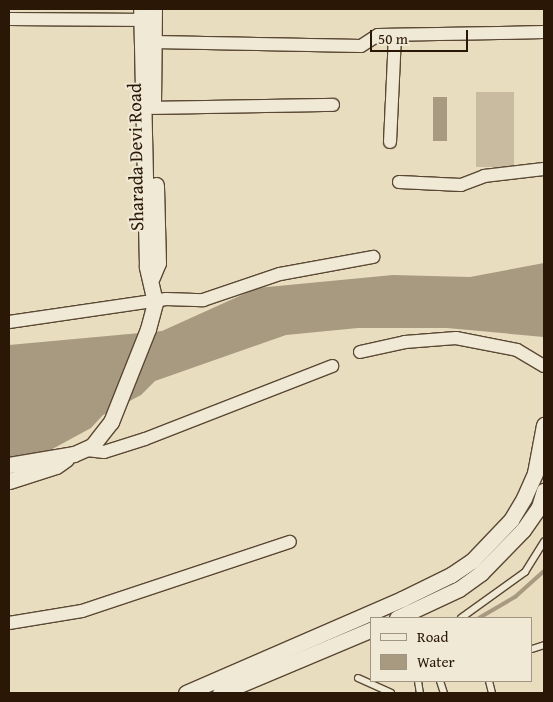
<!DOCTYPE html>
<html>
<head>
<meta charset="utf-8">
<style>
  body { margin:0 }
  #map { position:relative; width:553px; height:702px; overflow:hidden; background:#e8ddbf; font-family:"Gentium Book Plus",serif }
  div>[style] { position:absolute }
  .green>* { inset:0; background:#c8bba0; transform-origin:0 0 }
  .water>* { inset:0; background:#a79a80; transform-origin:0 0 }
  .stream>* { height:4px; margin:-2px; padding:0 2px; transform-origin:2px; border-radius:2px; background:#a79a80 }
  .roads { filter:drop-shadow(1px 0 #5a4834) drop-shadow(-1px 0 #5a4834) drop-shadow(0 1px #5a4834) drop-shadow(0 -1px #5a4834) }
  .service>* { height:6px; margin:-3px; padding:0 3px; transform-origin:3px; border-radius:3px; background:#f0e9d5 }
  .minor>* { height:12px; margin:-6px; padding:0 6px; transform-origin:6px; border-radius:6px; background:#f0e9d5 }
  .tertiary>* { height:15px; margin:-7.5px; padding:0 7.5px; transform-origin:7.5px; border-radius:7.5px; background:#f0e9d5 }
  span { translate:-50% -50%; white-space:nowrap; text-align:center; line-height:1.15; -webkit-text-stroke:4px #f0e9d5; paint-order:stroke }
  .street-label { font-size:19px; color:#2a1706 }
  .frame { position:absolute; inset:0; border:10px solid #2a1706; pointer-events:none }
  .legend { position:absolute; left:370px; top:617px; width:162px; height:65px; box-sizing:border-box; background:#f0e9d5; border:1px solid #a19582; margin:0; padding:6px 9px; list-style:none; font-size:15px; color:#2a1706 }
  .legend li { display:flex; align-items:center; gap:10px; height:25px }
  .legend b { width:25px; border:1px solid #a19582 }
  .scale { position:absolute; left:370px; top:30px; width:98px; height:22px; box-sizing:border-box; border:2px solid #2a1706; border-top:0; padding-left:6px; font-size:15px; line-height:18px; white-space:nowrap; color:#2a1706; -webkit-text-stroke:4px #f0e9d5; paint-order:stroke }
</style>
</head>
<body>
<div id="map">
  <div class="green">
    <div style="left:476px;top:92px;width:38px;height:75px"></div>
  </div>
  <div class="water">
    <div style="left:433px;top:97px;width:14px;height:44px"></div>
    <div style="clip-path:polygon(544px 263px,544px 337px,447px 328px,358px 328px,286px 335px,155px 381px,141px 395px,103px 415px,91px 428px,45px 453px,9px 459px,9px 345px,162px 331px,257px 288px,393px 275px,470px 277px)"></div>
  </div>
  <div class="stream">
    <div style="left:479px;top:618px;width:42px;rotate:-30.3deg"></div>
    <div style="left:515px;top:597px;width:39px;rotate:-42deg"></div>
  </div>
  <div class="roads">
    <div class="service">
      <div style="left:461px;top:618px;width:79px;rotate:-35.7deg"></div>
      <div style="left:525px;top:572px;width:36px;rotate:-58deg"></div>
      <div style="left:532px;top:649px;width:13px;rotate:-18deg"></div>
      <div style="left:358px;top:678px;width:36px;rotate:24deg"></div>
      <div style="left:418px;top:681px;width:12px;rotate:81deg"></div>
      <div style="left:440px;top:681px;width:13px;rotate:72deg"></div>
      <div style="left:489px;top:681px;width:12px;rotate:76deg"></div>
    </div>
    <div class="minor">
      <div style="left:9px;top:19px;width:142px;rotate:0.4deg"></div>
      <div style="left:154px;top:42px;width:207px;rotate:1.1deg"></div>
      <div style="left:361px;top:46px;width:20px;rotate:-33deg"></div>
      <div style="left:378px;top:35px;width:166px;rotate:-1deg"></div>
      <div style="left:153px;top:108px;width:180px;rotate:-1deg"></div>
      <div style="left:390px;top:142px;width:107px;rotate:-87.3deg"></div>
      <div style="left:399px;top:182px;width:62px;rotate:2.8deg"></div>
      <div style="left:461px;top:185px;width:25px;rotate:-21deg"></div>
      <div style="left:484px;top:176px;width:60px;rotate:-6.7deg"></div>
      <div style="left:9px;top:322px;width:159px;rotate:-8.3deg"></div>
      <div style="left:166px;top:299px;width:37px;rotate:2deg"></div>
      <div style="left:203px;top:300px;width:81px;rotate:-18.7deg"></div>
      <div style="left:280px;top:274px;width:95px;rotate:-10.4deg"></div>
      <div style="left:360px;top:352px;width:46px;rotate:-12.5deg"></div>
      <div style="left:405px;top:342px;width:51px;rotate:-4.5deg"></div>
      <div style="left:456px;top:338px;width:62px;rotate:11.1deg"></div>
      <div style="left:517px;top:350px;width:31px;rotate:31deg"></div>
      <div style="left:87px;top:450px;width:17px;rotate:7deg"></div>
      <div style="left:104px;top:452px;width:43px;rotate:-17.6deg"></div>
      <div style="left:145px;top:439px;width:201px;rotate:-21.3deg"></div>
      <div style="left:9px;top:623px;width:74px;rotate:-9.3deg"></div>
      <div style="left:82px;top:611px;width:219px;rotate:-18.4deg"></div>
    </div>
    <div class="tertiary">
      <div style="left:153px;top:104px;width:95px;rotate:-89.4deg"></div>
      <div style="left:152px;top:277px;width:15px;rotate:-67deg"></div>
      <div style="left:158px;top:263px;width:78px;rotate:-91.5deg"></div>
      <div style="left:9px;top:465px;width:66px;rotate:-9.6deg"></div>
      <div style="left:74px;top:454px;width:20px;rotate:-24deg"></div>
      <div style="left:92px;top:446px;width:31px;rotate:-52deg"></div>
      <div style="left:111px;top:422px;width:100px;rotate:-68.3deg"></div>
      <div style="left:148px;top:329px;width:28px;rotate:-75deg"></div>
      <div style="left:155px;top:302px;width:37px;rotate:-103deg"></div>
      <div style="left:147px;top:266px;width:257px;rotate:-91.3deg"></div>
      <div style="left:9px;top:481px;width:49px;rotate:-17.7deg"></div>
      <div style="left:56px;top:466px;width:12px;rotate:-35deg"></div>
      <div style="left:397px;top:618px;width:68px;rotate:-25.1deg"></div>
      <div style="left:459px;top:589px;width:27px;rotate:-36deg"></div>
      <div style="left:481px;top:573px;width:60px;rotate:-45.7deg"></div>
      <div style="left:523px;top:530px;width:28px;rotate:-55deg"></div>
      <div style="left:539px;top:507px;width:17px;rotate:-73deg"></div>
      <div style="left:186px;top:693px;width:236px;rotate:-23.5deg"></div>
      <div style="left:402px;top:599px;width:55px;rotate:-26.1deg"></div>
      <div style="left:451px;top:575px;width:25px;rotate:-34deg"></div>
      <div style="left:472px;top:561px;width:57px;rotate:-46.4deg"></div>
      <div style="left:511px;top:520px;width:26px;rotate:-59deg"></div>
      <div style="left:524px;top:498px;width:27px;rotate:-66deg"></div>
      <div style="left:535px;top:473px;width:49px;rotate:-79.4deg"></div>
      <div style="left:220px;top:693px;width:165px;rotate:-22.8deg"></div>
    </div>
  </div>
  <div class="street-label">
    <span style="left:136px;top:157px;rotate:-91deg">Sharada Devi Road</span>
  </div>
  <div class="frame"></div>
  <ul class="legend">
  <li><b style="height:6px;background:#f0e9d5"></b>Road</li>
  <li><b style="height:14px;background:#a79a80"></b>Water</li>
  </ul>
  <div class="scale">50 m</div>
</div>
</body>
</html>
